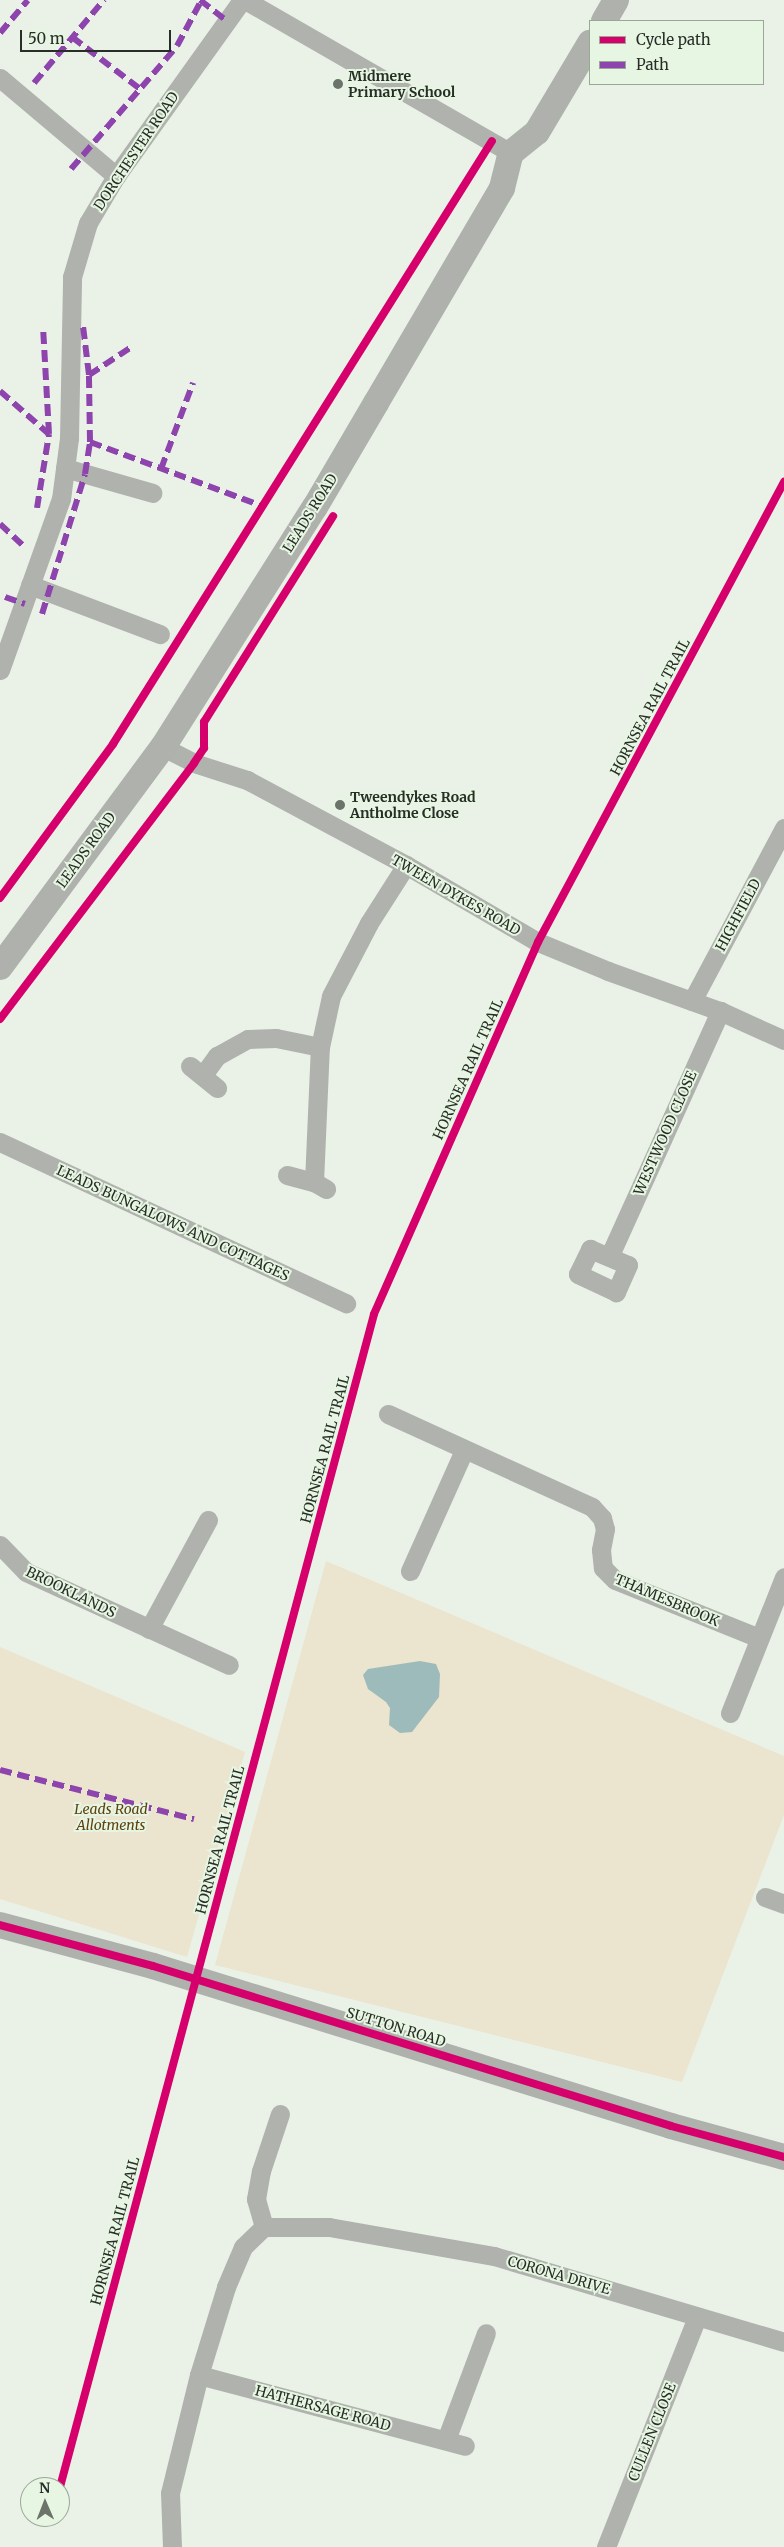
<!DOCTYPE html>
<html>
<head>
<meta charset="utf-8">
<style>
  body { margin:0 }
  #map { position:relative; width:784px; height:2547px; overflow:hidden; background:#eaf2e7; font-family:Merriweather,serif }
  div>[style] { position:absolute }
  .green>* { inset:0; background:#ebe4cf }
  .water>* { inset:0; background:#9dbbba }
  .street>* { height:19px; margin:-9.5px; padding:0 9.5px; transform-origin:9.5px; border-radius:9.5px; background:#b0b2ad }
  .secondary>* { height:26px; margin:-13px; padding:0 13px; transform-origin:13px; border-radius:13px; background:#aeb1ac }
  .quiet>* { height:6px; margin-top:-3px; transform-origin:0; background:repeating-linear-gradient(90deg,#8e44ad 0 12px,transparent 0 18px) }
  .cycleway>* { height:8px; margin:-4px; padding:0 4px; transform-origin:4px; border-radius:4px; background:#d6006c }
  .dots>* { width:14px; height:14px; translate:-50% -50%; box-sizing:border-box; border:2px solid #e7f6e3; border-radius:50% }
  span { translate:-50% -50%; white-space:nowrap; text-align:center; line-height:1.15; -webkit-text-stroke:4px #e7f6e3; paint-order:stroke }
  .poi-label { font-size:14px; color:#282e27; font-weight:700 }
  .left { translate:0 -50%; text-align:left }
  .street-label { font-size:14px; color:#282e27 }
  .park-label { font-size:14px; color:#5d4210; font-style:italic }
  .legend { position:absolute; left:589px; top:20px; width:175px; height:65px; box-sizing:border-box; background:#e7f6e3; border:1px solid #9ba698; margin:0; padding:6px 9px; list-style:none; font-size:15px; color:#282e27 }
  .legend li { display:flex; align-items:center; gap:10px; height:25px }
  .legend b { width:25px; border:1px solid #9ba698 }
  .north { position:absolute; left:20px; top:2477px; width:50px; height:50px; box-sizing:border-box; background:#e7f6e3; border:1px solid #9ba698; border-radius:50%; rotate:359deg; font-size:14px; font-weight:700; line-height:20px; text-align:center; color:#282e27 }
  .north::after { content:''; display:block; margin:auto; width:18px; height:22px; background:#6c736a; clip-path:polygon(50% 0,100% 100%,50% 72%,0 100%) }
  .scale { position:absolute; left:20px; top:30px; width:151px; height:22px; box-sizing:border-box; border:2px solid #282e27; border-top:0; padding-left:6px; font-size:15px; line-height:18px; white-space:nowrap; color:#282e27; -webkit-text-stroke:4px #e7f6e3; paint-order:stroke }
</style>
</head>
<body>
<div id="map">
  <div class="green">
    <div style="clip-path:polygon(326px 1561px,784px 1756px,784px 1815px,682px 2082px,215px 1965px)"></div>
    <div style="clip-path:polygon(0 1647px,245px 1752px,187px 1957px,0 1899px)"></div>
  </div>
  <div class="water">
    <div style="clip-path:polygon(420px 1661px,436px 1664px,440px 1674px,439px 1697px,412px 1732px,400px 1733px,389px 1725px,390px 1708px,386px 1702px,368px 1689px,363px 1675px,368px 1669px)"></div>
  </div>
  <div class="street">
    <div style="left:245px;top:0;width:307px;rotate:29.9deg"></div>
    <div style="left:0;top:78px;width:152px;rotate:40.2deg"></div>
    <div style="left:65px;top:468px;width:91px;rotate:15.9deg"></div>
    <div style="left:30px;top:585px;width:139px;rotate:20.7deg"></div>
    <div style="left:0;top:670px;width:182px;rotate:-70.4deg"></div>
    <div style="left:61px;top:499px;width:62px;rotate:-82.5deg"></div>
    <div style="left:69px;top:438px;width:161px;rotate:-88.9deg"></div>
    <div style="left:72px;top:277px;width:56px;rotate:-73.5deg"></div>
    <div style="left:88px;top:223px;width:55px;rotate:-59.2deg"></div>
    <div style="left:116px;top:176px;width:216px;rotate:-54.4deg"></div>
    <div style="left:163px;top:747px;width:35px;rotate:27deg"></div>
    <div style="left:194px;top:763px;width:56px;rotate:17.8deg"></div>
    <div style="left:247px;top:780px;width:180px;rotate:28.1deg"></div>
    <div style="left:406px;top:865px;width:153px;rotate:30.3deg"></div>
    <div style="left:538px;top:942px;width:76px;rotate:22.5deg"></div>
    <div style="left:608px;top:971px;width:119px;rotate:19.7deg"></div>
    <div style="left:720px;top:1011px;width:70px;rotate:24.4deg"></div>
    <div style="left:692px;top:1001px;width:196px;rotate:-62deg"></div>
    <div style="left:190px;top:1066px;width:35px;rotate:39deg"></div>
    <div style="left:203px;top:1075px;width:24px;rotate:-54deg"></div>
    <div style="left:217px;top:1056px;width:35px;rotate:-29deg"></div>
    <div style="left:248px;top:1039px;width:28px;rotate:-2deg"></div>
    <div style="left:276px;top:1038px;width:45px;rotate:11.6deg"></div>
    <div style="left:0;top:1142px;width:382px;rotate:25deg"></div>
    <div style="left:287px;top:1175px;width:28px;rotate:15deg"></div>
    <div style="left:314px;top:1182px;width:14px;rotate:30deg"></div>
    <div style="left:314px;top:1182px;width:135px;rotate:-87.5deg"></div>
    <div style="left:320px;top:1047px;width:52px;rotate:-77.8deg"></div>
    <div style="left:331px;top:996px;width:82px;rotate:-62.5deg"></div>
    <div style="left:369px;top:923px;width:69px;rotate:-57.5deg"></div>
    <div style="left:590px;top:1249px;width:41px;rotate:22.8deg"></div>
    <div style="left:628px;top:1265px;width:30px;rotate:114deg"></div>
    <div style="left:616px;top:1292px;width:42px;rotate:-154.7deg"></div>
    <div style="left:578px;top:1274px;width:28px;rotate:-64deg"></div>
    <div style="left:610px;top:1255px;width:268px;rotate:-65.7deg"></div>
    <div style="left:388px;top:1414px;width:224px;rotate:24.5deg"></div>
    <div style="left:592px;top:1507px;width:15px;rotate:48deg"></div>
    <div style="left:602px;top:1518px;width:11px;rotate:75deg"></div>
    <div style="left:605px;top:1529px;width:21px;rotate:101deg"></div>
    <div style="left:601px;top:1550px;width:18px;rotate:84deg"></div>
    <div style="left:603px;top:1568px;width:17px;rotate:45deg"></div>
    <div style="left:615px;top:1580px;width:155px;rotate:21.9deg"></div>
    <div style="left:0;top:1545px;width:37px;rotate:46deg"></div>
    <div style="left:26px;top:1572px;width:223px;rotate:24.6deg"></div>
    <div style="left:410px;top:1571px;width:133px;rotate:-65.9deg"></div>
    <div style="left:149px;top:1629px;width:124px;rotate:-61.6deg"></div>
    <div style="left:730px;top:1713px;width:146px;rotate:-68.3deg"></div>
    <div style="left:765px;top:1897px;width:20px;rotate:20deg"></div>
    <div style="left:264px;top:2227px;width:29px;rotate:-106deg"></div>
    <div style="left:256px;top:2199px;width:28px;rotate:-80deg"></div>
    <div style="left:261px;top:2171px;width:60px;rotate:-71.6deg"></div>
    <div style="left:199px;top:2375px;width:275px;rotate:14.9deg"></div>
    <div style="left:446px;top:2440px;width:114px;rotate:-69.5deg"></div>
    <div style="left:172px;top:2547px;width:54px;rotate:-92.1deg"></div>
    <div style="left:170px;top:2493px;width:122px;rotate:-76.2deg"></div>
    <div style="left:199px;top:2375px;width:92px;rotate:-72.9deg"></div>
    <div style="left:226px;top:2287px;width:43px;rotate:-67deg"></div>
    <div style="left:243px;top:2247px;width:29px;rotate:-44deg"></div>
    <div style="left:264px;top:2227px;width:65px"></div>
    <div style="left:329px;top:2227px;width:168px;rotate:10deg"></div>
    <div style="left:494px;top:2256px;width:302px;rotate:16.5deg"></div>
    <div style="left:606px;top:2547px;width:247px;rotate:-68.4deg"></div>
  </div>
  <div class="secondary">
    <div style="left:604px;top:21px;width:24px;rotate:-60deg"></div>
    <div style="left:0;top:967px;width:274px;rotate:-53.5deg"></div>
    <div style="left:163px;top:747px;width:284px;rotate:-57.7deg"></div>
    <div style="left:315px;top:507px;width:121px;rotate:-59.6deg"></div>
    <div style="left:376px;top:403px;width:249px;rotate:-59.6deg"></div>
    <div style="left:502px;top:188px;width:36px;rotate:-76deg"></div>
    <div style="left:511px;top:153px;width:33px;rotate:-39deg"></div>
    <div style="left:537px;top:132px;width:104px;rotate:-59.2deg"></div>
    <div style="left:0;top:1925px;width:158px;rotate:15deg"></div>
    <div style="left:153px;top:1966px;width:542px;rotate:17.16deg"></div>
    <div style="left:671px;top:2126px;width:117px;rotate:15.3deg"></div>
  </div>
  <div class="quiet">
    <div style="left:200px;top:0;width:34px;rotate:38deg"></div>
    <div style="left:0;top:33px;width:43px;rotate:-49.7deg"></div>
    <div style="left:72px;top:37px;width:86px;rotate:37.4deg"></div>
    <div style="left:34px;top:83px;width:109px;rotate:-49.9deg"></div>
    <div style="left:71px;top:169px;width:162px;rotate:-49.2deg"></div>
    <div style="left:177px;top:46px;width:51px;rotate:-61.9deg"></div>
    <div style="left:89px;top:375px;width:49px;rotate:-33.4deg"></div>
    <div style="left:0;top:391px;width:65px;rotate:41.3deg"></div>
    <div style="left:90px;top:442px;width:184px;rotate:20.4deg"></div>
    <div style="left:161px;top:469px;width:92px;rotate:-69.6deg"></div>
    <div style="left:37px;top:508px;width:75px;rotate:-80.8deg"></div>
    <div style="left:49px;top:434px;width:107px;rotate:-93.2deg"></div>
    <div style="left:0;top:524px;width:33px;rotate:43deg"></div>
    <div style="left:5px;top:597px;width:21px;rotate:19deg"></div>
    <div style="left:42px;top:614px;width:146px;rotate:-72.9deg"></div>
    <div style="left:85px;top:474px;width:32px;rotate:-81deg"></div>
    <div style="left:90px;top:442px;width:67px;rotate:-90.9deg"></div>
    <div style="left:89px;top:375px;width:49px;rotate:-97deg"></div>
    <div style="left:0;top:1770px;width:200px;rotate:14.2deg"></div>
  </div>
  <div class="cycleway">
    <div style="left:0;top:898px;width:191px;rotate:-53.7deg"></div>
    <div style="left:113px;top:744px;width:712px;rotate:-57.85deg"></div>
    <div style="left:0;top:1019px;width:321px;rotate:-52.8deg"></div>
    <div style="left:194px;top:763px;width:18px;rotate:-56deg"></div>
    <div style="left:204px;top:748px;width:26px;rotate:-90deg"></div>
    <div style="left:204px;top:722px;width:243px;rotate:-57.9deg"></div>
    <div style="left:0;top:1925px;width:158px;rotate:15deg"></div>
    <div style="left:153px;top:1966px;width:542px;rotate:17.16deg"></div>
    <div style="left:671px;top:2126px;width:117px;rotate:15.3deg"></div>
    <div style="left:60px;top:2487px;width:1214px;rotate:-75.01deg"></div>
    <div style="left:374px;top:1314px;width:407px;rotate:-66.2deg"></div>
    <div style="left:538px;top:942px;width:522px;rotate:-61.86deg"></div>
  </div>
  <div class="dots">
    <div style="left:338px;top:84px;background:#6c736a"></div>
    <div style="left:340px;top:805px;background:#6c736a"></div>
  </div>
  <div class="poi-label">
    <span class="left" style="left:348px;top:84px">Midmere<br>Primary School</span>
    <span class="left" style="left:350px;top:805px">Tweendykes Road<br>Antholme Close</span>
  </div>
  <div class="street-label">
    <span style="left:136px;top:151px;rotate:-56deg">DORCHESTER ROAD</span>
    <span style="left:310px;top:513px;rotate:-58deg">LEADS ROAD</span>
    <span style="left:650px;top:707px;rotate:-62deg">HORNSEA RAIL TRAIL</span>
    <span style="left:86px;top:850px;rotate:-54deg">LEADS ROAD</span>
    <span style="left:456px;top:895px;rotate:30deg">TWEEN DYKES ROAD</span>
    <span style="left:738px;top:915px;rotate:-62deg">HIGHFIELD</span>
    <span style="left:468px;top:1069px;rotate:-66deg">HORNSEA RAIL TRAIL</span>
    <span style="left:665px;top:1133px;rotate:-66deg">WESTWOOD CLOSE</span>
    <span style="left:173px;top:1223px;rotate:25deg">LEADS BUNGALOWS AND COTTAGES</span>
    <span style="left:325px;top:1449px;rotate:-75deg">HORNSEA RAIL TRAIL</span>
    <span style="left:71px;top:1592px;rotate:26deg">BROOKLANDS</span>
    <span style="left:667px;top:1600px;rotate:23deg">THAMESBROOK</span>
    <span style="left:220px;top:1840px;rotate:-75deg">HORNSEA RAIL TRAIL</span>
    <span style="left:396px;top:2027px;rotate:17deg">SUTTON ROAD</span>
    <span style="left:115px;top:2231px;rotate:-75deg">HORNSEA RAIL TRAIL</span>
    <span style="left:559px;top:2275px;rotate:16deg">CORONA DRIVE</span>
    <span style="left:323px;top:2408px;rotate:15deg">HATHERSAGE ROAD</span>
    <span style="left:652px;top:2432px;rotate:-68deg">CULLEN CLOSE</span>
  </div>
  <div class="park-label">
    <span style="left:111px;top:1817px">Leads Road<br>Allotments</span>
  </div>
  <ul class="legend">
  <li><b style="height:6px;background:#d6006c"></b>Cycle path</li>
  <li><b style="height:6px;background:#8e44ad"></b>Path</li>
  </ul>
  <div class="north">N</div>
  <div class="scale">50 m</div>
</div>
</body>
</html>
